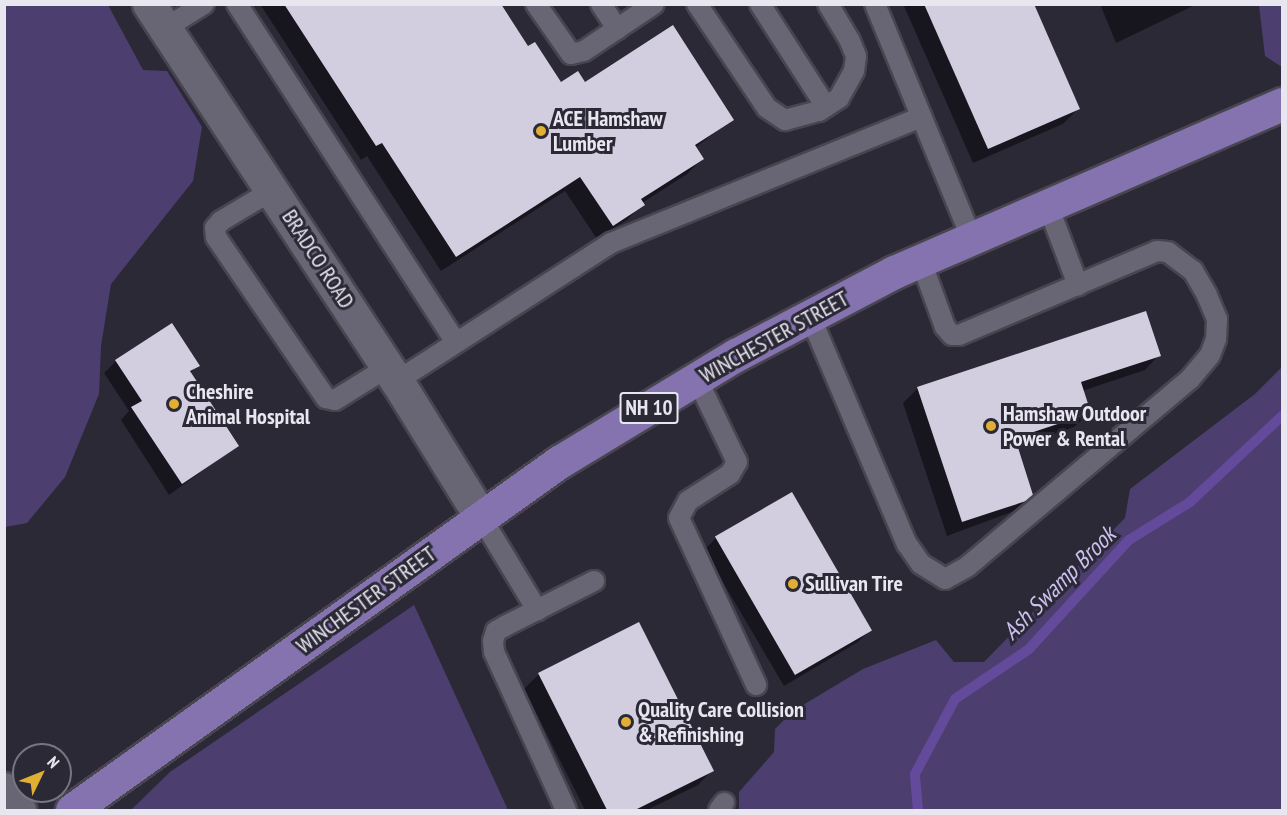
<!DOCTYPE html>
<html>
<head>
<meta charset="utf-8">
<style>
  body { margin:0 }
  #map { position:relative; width:1287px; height:815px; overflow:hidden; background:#2c2937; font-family:"PT Sans Narrow",sans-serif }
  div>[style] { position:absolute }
  .green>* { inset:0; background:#4d3e70 }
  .shadow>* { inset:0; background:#0007 }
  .stream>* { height:10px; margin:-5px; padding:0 5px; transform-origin:5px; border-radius:5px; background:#644a9b }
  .building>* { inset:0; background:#d2cee0; transform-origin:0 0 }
  .roads { filter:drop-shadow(2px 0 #484550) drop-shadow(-2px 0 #484550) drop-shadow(0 2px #484550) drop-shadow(0 -2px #484550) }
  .lane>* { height:20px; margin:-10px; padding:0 10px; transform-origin:10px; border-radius:10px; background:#686574 }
  .street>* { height:33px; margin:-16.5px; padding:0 16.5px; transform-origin:16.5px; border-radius:16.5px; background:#686574 }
  .primary>* { height:33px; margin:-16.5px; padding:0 16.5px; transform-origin:16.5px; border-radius:16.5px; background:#8573b0 }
  .dots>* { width:16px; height:16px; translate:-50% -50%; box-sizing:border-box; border:3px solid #2c2937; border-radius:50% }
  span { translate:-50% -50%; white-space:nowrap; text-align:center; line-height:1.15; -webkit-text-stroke:6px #2c2937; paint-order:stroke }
  .shield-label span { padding:2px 4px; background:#2c2937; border:2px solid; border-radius:4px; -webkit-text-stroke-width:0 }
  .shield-label { font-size:21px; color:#e8e6ef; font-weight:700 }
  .poi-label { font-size:22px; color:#e8e6ef; font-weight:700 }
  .left { translate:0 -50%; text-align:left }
  .street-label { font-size:22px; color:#e8e6ef }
  .water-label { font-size:24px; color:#ccc1ee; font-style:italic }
  .frame { position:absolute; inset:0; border:6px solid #e8e6ef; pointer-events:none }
  .north { position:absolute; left:12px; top:743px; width:60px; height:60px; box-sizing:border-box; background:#2c2937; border:2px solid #777581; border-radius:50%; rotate:47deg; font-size:16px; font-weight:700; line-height:24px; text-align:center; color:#e8e6ef }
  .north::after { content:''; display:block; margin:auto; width:21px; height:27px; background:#e0b034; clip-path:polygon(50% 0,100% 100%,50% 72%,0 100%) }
</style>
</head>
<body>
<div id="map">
  <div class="green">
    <div style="clip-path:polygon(4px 5px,108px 5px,143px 70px,167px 71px,202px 127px,193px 181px,111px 284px,101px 346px,99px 394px,65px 477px,27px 523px,5px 527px)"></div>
    <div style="clip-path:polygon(1259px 5px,1282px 5px,1282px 67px,1265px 56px)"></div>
    <div style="clip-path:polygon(1282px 367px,1282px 810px,739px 810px,739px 792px,774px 752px,775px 729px,793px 711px,863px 669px,936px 640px,954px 662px,984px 662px,1125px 518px,1130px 489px,1255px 394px)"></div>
    <div style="clip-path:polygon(414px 605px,508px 810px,131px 810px,170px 772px)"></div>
  </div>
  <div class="shadow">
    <div style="clip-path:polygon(260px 4px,499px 4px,528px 48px,561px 84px,585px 84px,732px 119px,695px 148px,702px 159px,687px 174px,642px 203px,628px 219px,597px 239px,565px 191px,441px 271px,367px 156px,361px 160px)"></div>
    <div style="clip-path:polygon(1032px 4px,1078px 109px,1063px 124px,973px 163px,904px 6px)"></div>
    <div style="clip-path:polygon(1100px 4px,1197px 4px,1116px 43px)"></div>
    <div style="clip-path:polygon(1159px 355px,1145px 370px,1082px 391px,1089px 413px,1074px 427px,1016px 447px,1032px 495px,1017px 510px,947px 536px,903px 403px,918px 388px)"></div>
    <div style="clip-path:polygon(116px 361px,198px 365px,190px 373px,237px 446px,169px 495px,121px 420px,129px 411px,104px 373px)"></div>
    <div style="clip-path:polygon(716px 538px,870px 630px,858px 642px,784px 686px,704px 550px)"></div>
    <div style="clip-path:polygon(539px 674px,712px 770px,698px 785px,647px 810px,585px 810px,524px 689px)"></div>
  </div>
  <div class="stream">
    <div style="left:918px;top:810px;width:36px;rotate:-95deg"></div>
    <div style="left:915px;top:774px;width:85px;rotate:-61.9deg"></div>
    <div style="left:955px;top:699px;width:89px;rotate:-34deg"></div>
    <div style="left:1029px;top:649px;width:148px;rotate:-47.5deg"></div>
    <div style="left:1129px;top:540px;width:72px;rotate:-31.9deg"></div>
    <div style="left:1190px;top:502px;width:126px;rotate:-43.1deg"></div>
  </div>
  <div class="building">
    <div style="clip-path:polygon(284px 4px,501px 4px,528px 46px,535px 42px,561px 82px,578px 71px,585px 82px,673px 25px,734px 120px,695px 145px,704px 159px,641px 199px,645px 205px,613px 226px,580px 177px,456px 257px,382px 143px,376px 146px)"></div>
    <div style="clip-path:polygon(924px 4px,1034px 4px,1080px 109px,988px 149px)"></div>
    <div style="clip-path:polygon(1146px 311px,1161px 356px,1081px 382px,1091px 413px,1015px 438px,1033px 495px,1026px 501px,962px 522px,917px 387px)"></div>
    <div style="clip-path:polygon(172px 323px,200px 366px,190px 371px,239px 446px,182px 484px,131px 407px,142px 401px,115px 360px)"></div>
    <div style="left:792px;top:492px;width:160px;height:89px;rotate:60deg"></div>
    <div style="clip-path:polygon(639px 622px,714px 771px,635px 810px,607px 810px,538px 673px)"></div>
  </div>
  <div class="roads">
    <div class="lane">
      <div style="left:237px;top:4px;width:403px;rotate:57.1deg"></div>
      <div style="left:536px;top:4px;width:61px;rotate:55deg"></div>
      <div style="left:571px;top:54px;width:13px;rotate:-13deg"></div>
      <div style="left:584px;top:51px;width:84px;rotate:-33.9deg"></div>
      <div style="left:601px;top:4px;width:30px;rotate:57deg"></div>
      <div style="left:697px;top:4px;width:125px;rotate:56.1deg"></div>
      <div style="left:767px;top:108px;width:22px;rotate:34deg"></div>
      <div style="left:785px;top:120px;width:35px;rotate:-15deg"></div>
      <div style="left:819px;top:111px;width:24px;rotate:-33deg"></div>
      <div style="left:839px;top:98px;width:31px;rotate:-61deg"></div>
      <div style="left:854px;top:71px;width:15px;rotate:-82deg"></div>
      <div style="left:856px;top:56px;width:16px;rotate:-112deg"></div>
      <div style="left:850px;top:41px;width:43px;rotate:-120.7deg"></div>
      <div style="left:760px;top:4px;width:122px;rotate:57.3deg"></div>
      <div style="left:875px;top:4px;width:254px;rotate:67.6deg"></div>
      <div style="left:164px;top:29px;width:47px;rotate:-32deg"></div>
      <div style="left:273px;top:190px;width:61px;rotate:149.2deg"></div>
      <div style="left:221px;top:221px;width:9px;rotate:131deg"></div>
      <div style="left:215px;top:228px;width:9px;rotate:84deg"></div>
      <div style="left:216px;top:237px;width:195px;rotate:55.7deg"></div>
      <div style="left:326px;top:398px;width:9px;rotate:13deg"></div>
      <div style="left:335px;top:400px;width:62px;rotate:-31.9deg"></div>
      <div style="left:1048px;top:206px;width:85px;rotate:69.2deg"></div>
      <div style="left:810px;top:316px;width:248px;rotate:67deg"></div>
      <div style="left:907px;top:544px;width:24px;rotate:55deg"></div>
      <div style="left:921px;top:564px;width:28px;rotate:32deg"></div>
      <div style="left:945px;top:579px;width:26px;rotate:-29deg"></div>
      <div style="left:968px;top:566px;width:290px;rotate:-40.1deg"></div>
      <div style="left:1190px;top:379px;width:31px;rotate:-50deg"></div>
      <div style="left:1210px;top:355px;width:17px;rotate:-69deg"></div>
      <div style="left:1216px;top:339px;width:20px;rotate:-87deg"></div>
      <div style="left:1217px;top:319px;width:26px;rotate:-113deg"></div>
      <div style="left:1207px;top:295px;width:28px;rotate:-120deg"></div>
      <div style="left:1193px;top:271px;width:31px;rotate:-143deg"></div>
      <div style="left:1168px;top:252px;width:11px;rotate:-175deg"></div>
      <div style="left:1157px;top:251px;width:215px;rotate:157deg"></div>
      <div style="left:959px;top:335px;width:7px;rotate:180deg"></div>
      <div style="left:952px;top:335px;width:11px;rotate:-131deg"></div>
      <div style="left:945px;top:327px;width:70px;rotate:-110deg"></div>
      <div style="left:697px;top:379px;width:92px;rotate:64.3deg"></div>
      <div style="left:737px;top:462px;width:14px;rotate:120deg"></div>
      <div style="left:730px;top:474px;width:50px;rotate:147.3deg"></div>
      <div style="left:688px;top:501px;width:19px;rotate:118deg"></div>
      <div style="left:679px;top:518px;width:184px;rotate:65.2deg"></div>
      <div style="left:397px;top:381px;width:255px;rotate:-32.8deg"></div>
      <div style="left:611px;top:243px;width:335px;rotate:-22.1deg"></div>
      <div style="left:481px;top:517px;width:109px;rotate:58.9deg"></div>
      <div style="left:566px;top:810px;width:174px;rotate:-114.5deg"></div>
      <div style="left:494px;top:652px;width:11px;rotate:-95deg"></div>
      <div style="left:493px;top:641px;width:10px;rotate:-73deg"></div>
      <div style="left:496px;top:631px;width:10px;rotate:-29deg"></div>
      <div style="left:505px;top:626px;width:100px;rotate:-26.8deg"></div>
      <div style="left:719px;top:810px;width:9px;rotate:-54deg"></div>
    </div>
    <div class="street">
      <div style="left:149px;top:4px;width:451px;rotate:56.7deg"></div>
      <div style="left:397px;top:381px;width:160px;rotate:58.3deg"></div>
      <div style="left:4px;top:789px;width:26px;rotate:54deg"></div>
    </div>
    <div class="primary">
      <div style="left:72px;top:810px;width:599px;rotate:-35.55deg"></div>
      <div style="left:559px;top:462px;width:207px;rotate:-31.2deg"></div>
      <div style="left:736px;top:355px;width:178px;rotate:-27.7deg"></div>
      <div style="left:894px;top:272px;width:423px;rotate:-23.4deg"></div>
    </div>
  </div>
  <div class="dots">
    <div style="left:541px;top:131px;background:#e0b034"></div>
    <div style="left:174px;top:404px;background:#e0b034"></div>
    <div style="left:991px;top:426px;background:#e0b034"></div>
    <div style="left:793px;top:584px;background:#e0b034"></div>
    <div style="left:626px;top:722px;background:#e0b034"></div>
  </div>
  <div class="shield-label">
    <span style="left:649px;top:408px">NH 10</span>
  </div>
  <div class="poi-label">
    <span class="left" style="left:553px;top:131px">ACE Hamshaw<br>Lumber</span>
    <span class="left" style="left:186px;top:404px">Cheshire<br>Animal Hospital</span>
    <span class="left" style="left:1003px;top:426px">Hamshaw Outdoor<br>Power &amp; Rental</span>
    <span class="left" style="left:805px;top:584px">Sullivan Tire</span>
    <span class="left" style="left:638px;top:722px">Quality Care Collision<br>&amp; Refinishing</span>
  </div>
  <div class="street-label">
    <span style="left:318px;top:259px;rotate:57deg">BRADCO ROAD</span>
    <span style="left:774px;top:337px;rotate:-29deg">WINCHESTER STREET</span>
    <span style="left:366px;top:600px;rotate:-36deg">WINCHESTER STREET</span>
  </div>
  <div class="water-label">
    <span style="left:1059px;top:583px;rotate:-45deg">Ash Swamp Brook</span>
  </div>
  <div class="frame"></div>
  <div class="north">N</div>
</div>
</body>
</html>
